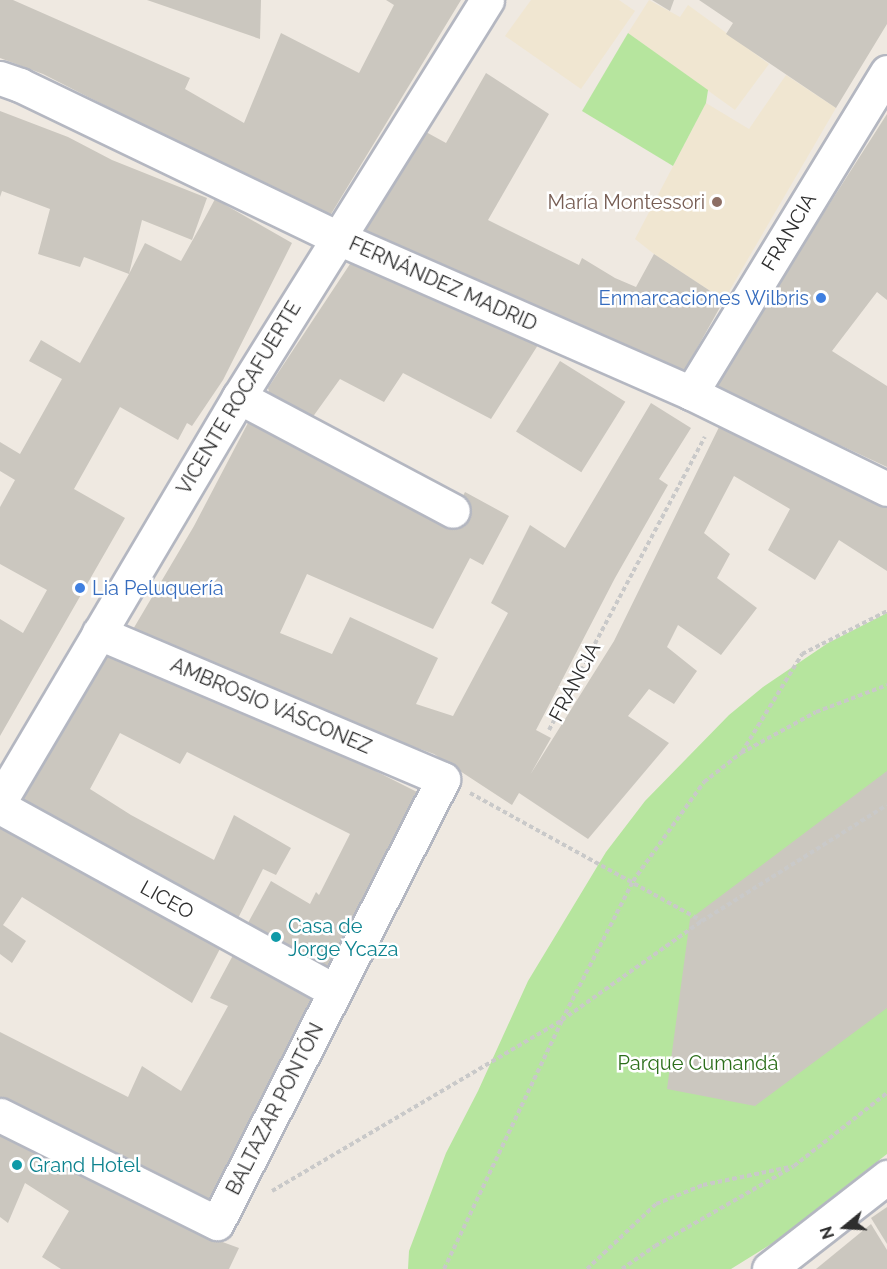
<!DOCTYPE html>
<html>
<head>
<meta charset="utf-8">
<style>
  body { margin:0 }
  #map { position:relative; width:887px; height:1269px; overflow:hidden; background:#efe9e1; font-family:Raleway,sans-serif }
  div>[style] { position:absolute }
  .education>* { inset:0; background:#f0e6d1 }
  .green>* { inset:0; background:#b6e59e }
  .building>* { inset:0; background:#cbc7bf; transform-origin:0 0 }
  .path>* { height:4px; margin-top:-2px; transform-origin:0; background:repeating-linear-gradient(90deg,#c9c9c9 0 4.5px,transparent 0 7.5px) }
  .roads { filter:drop-shadow(2px 0 #b4b7c1) drop-shadow(-2px 0 #b4b7c1) drop-shadow(0 2px #b4b7c1) drop-shadow(0 -2px #b4b7c1) }
  .street>* { height:33px; margin:-16.5px; padding:0 16.5px; transform-origin:16.5px; border-radius:16.5px; background:#fff }
  .secondary>* { height:33px; margin:-16.5px; padding:0 16.5px; transform-origin:16.5px; border-radius:16.5px; background:#fff }
  .dots>* { width:16px; height:16px; translate:-50% -50%; box-sizing:border-box; border:3px solid #fff; border-radius:50% }
  span { translate:-50% -50%; white-space:nowrap; text-align:center; line-height:1.15; -webkit-text-stroke:5px #fff; paint-order:stroke }
  .education-label { font-size:20px; color:#785e54 }
  .right { translate:-100% -50%; text-align:right }
  .street-label { font-size:20px; color:#2e2e2e }
  .shop-label { font-size:20px; color:#366cbe }
  .left { translate:0 -50%; text-align:left }
  .culture-label { font-size:20px; color:#0d838f }
  .park-label { font-size:20px; color:#2c6e1b }
  .north { position:absolute; left:815px; top:1197px; width:60px; height:60px; -webkit-text-stroke:4px #fff; paint-order:stroke; rotate:252deg; font-size:16px; font-weight:700; line-height:24px; text-align:center; color:#2e2e2e }
  .north::after { content:''; display:block; margin:auto; width:21px; height:27px; background:#2e2e2e; clip-path:polygon(50% 0,100% 100%,50% 72%,0 100%) }
</style>
</head>
<body>
<div id="map">
  <div class="education">
    <div style="clip-path:polygon(531px 0,619px 0,635px 11px,581px 89px,505px 36px)"></div>
    <div style="clip-path:polygon(649px 0,680px 17px,688px 5px,769px 64px,735px 110px,628px 33px)"></div>
    <div style="clip-path:polygon(786px 75px,836px 108px,724px 300px,654px 254px,635px 239px,706px 103px,749px 129px)"></div>
  </div>
  <div class="green">
    <div style="clip-path:polygon(628px 33px,708px 90px,706px 103px,673px 166px,582px 111px)"></div>
    <div style="clip-path:polygon(887px 613px,887px 1154px,776px 1241px,731px 1269px,408px 1269px,409px 1251px,446px 1153px,478px 1091px,528px 981px,606px 852px,645px 801px,729px 715px,763px 687px,828px 643px)"></div>
  </div>
  <div class="building">
    <div style="clip-path:polygon(0 0,13px 0,190px 78px,185px 89px,244px 123px,281px 33px,359px 73px,394px 5px,386px 0,461px 0,328px 219px,43px 74px,0 58px)"></div>
    <div style="clip-path:polygon(148px 0,261px 0,260px 39px,147px 0)"></div>
    <div style="clip-path:polygon(652px 0,674px 0,670px 11px)"></div>
    <div style="clip-path:polygon(699px 0,887px 0,887px 24px,836px 108px,726px 34px,733px 23px)"></div>
    <div style="clip-path:polygon(486px 73px,549px 114px,488px 220px,579px 265px,582px 258px,615px 278px,636px 287px,654px 254px,724px 300px,681px 377px,361px 236px,426px 132px,446px 143px)"></div>
    <div style="clip-path:polygon(0 111px,68px 137px,112px 160px,207px 198px,192px 240px,142px 220px,129px 274px,145px 243px,181px 261px,200px 227px,215px 199px,292px 243px,223px 380px,192px 426px,187px 423px,178px 440px,120px 407px,74px 489px,125px 518px,0 736px,0 619px,23px 633px,47px 590px,0 564px,0 507px,15px 480px,0 471px,0 442px,20px 454px,62px 379px,29px 361px,41px 340px,80px 363px,129px 274px,84px 257px,80px 267px,38px 254px,50px 209px,2px 191px,0 197px)"></div>
    <div style="clip-path:polygon(887px 114px,887px 300px,877px 292px,832px 351px,887px 386px,887px 467px,713px 386px)"></div>
    <div style="clip-path:polygon(352px 261px,415px 288px,538px 345px,491px 419px,403px 373px,384px 402px,340px 379px,312px 418px,271px 399px,268px 388px)"></div>
    <div style="left:560px;top:361px;width:77px;height:83px;rotate:32deg"></div>
    <div style="clip-path:polygon(651px 403px,691px 428px,659px 479px,668px 485px,615px 578px,536px 730px,551px 738px,530px 775px,614px 641px,722px 421px,887px 506px,887px 571px,839px 540px,815px 580px,768px 550px,790px 509px,734px 476px,704px 533px,730px 554px,717px 578px,757px 608px,721px 655px,678px 625px,667px 647px,697px 671px,674px 704px,649px 689px,628px 716px,669px 743px,588px 839px,519px 793px,512px 805px,434px 754px,306px 708px,252px 679px,132px 631px,194px 526px,249px 421px,449px 523px,465px 492px,509px 516px,483px 565px,470px 558px,433px 629px,307px 574px,280px 633px,332px 654px,350px 617px,438px 658px,416px 704px,453px 716px,508px 613px,491px 603px,530px 525px,565px 548px)"></div>
    <div style="clip-path:polygon(107px 644px,316px 741px,421px 794px,329px 980px,243px 932px,271px 881px,310px 904px,316px 892px,319px 895px,350px 834px,187px 752px,180px 764px,120px 733px,90px 789px,131px 815px,214px 860px,234px 815px,291px 848px,276px 875px,263px 869px,233px 928px,15px 805px)"></div>
    <div style="clip-path:polygon(887px 771px,887px 1008px,755px 1106px,667px 1089px,690px 919px)"></div>
    <div style="clip-path:polygon(0 826px,224px 941px,192px 1003px,22px 897px,3px 925px,26px 941px,12px 963px,0 954px)"></div>
    <div style="clip-path:polygon(238px 946px,323px 996px,211px 1210px,0 1106px,0 1032px,128px 1097px,142px 1066px,181px 1091px,228px 1006px,210px 998px)"></div>
    <div style="clip-path:polygon(0 1125px,206px 1236px,239px 1248px,229px 1269px,61px 1269px,42px 1257px,69px 1211px,25px 1183px,8px 1223px,0 1217px)"></div>
    <div style="clip-path:polygon(887px 1207px,887px 1244px,871px 1218px)"></div>
    <div style="clip-path:polygon(871px 1224px,887px 1250px,887px 1269px,816px 1269px)"></div>
  </div>
  <div class="path">
    <div style="left:549px;top:730px;width:332px;rotate:-62deg"></div>
    <div style="left:742px;top:752px;width:115px;rotate:-58.5deg"></div>
    <div style="left:802px;top:654px;width:95px;rotate:-26.8deg"></div>
    <div style="left:470px;top:793px;width:265px;rotate:28.9deg"></div>
    <div style="left:272px;top:1191px;width:337px;rotate:-30.5deg"></div>
    <div style="left:562px;top:1020px;width:171px;rotate:-35.3deg"></div>
    <div style="left:702px;top:921px;width:218px;rotate:-32.1deg"></div>
    <div style="left:444px;top:1269px;width:276px;rotate:-64.6deg"></div>
    <div style="left:562px;top:1020px;width:156px;rotate:-62.9deg"></div>
    <div style="left:633px;top:881px;width:122px;rotate:-54.4deg"></div>
    <div style="left:704px;top:782px;width:47px;rotate:-38.1deg"></div>
    <div style="left:741px;top:753px;width:85px;rotate:-28.7deg"></div>
    <div style="left:816px;top:712px;width:76px;rotate:-20.8deg"></div>
    <div style="left:587px;top:1269px;width:95px;rotate:-43.3deg"></div>
    <div style="left:656px;top:1204px;width:51px;rotate:-22deg"></div>
    <div style="left:703px;top:1185px;width:89px;rotate:-11.7deg"></div>
    <div style="left:622px;top:1269px;width:40px;rotate:-34.9deg"></div>
    <div style="left:655px;top:1246px;width:160px;rotate:-29.9deg"></div>
    <div style="left:794px;top:1166px;width:118px;rotate:-38.1deg"></div>
  </div>
  <div class="roads">
    <div class="street">
      <div style="left:0;top:78px;width:21px;rotate:19deg"></div>
      <div style="left:20px;top:85px;width:351px;rotate:25.7deg"></div>
      <div style="left:336px;top:237px;width:388px;rotate:23.7deg"></div>
      <div style="left:691px;top:393px;width:218px;rotate:26.1deg"></div>
      <div style="left:691px;top:393px;width:376px;rotate:-58.6deg"></div>
      <div style="left:239px;top:397px;width:242px;rotate:28deg"></div>
      <div style="left:0;top:801px;width:469px;rotate:-59.4deg"></div>
      <div style="left:239px;top:397px;width:468px;rotate:-58deg"></div>
      <div style="left:0;top:807px;width:382px;rotate:28.8deg"></div>
      <div style="left:0;top:1115px;width:242px;rotate:26.5deg"></div>
      <div style="left:217px;top:1223px;width:498px;rotate:-63deg"></div>
      <div style="left:443px;top:779px;width:374px;rotate:-157deg"></div>
    </div>
    <div class="secondary">
      <div style="left:769px;top:1269px;width:150px;rotate:-37.9deg"></div>
    </div>
  </div>
  <div class="dots">
    <div style="left:717px;top:202px;background:#8d6e63"></div>
    <div style="left:821px;top:298px;background:#3f7fe0"></div>
    <div style="left:80px;top:588px;background:#3f7fe0"></div>
    <div style="left:276px;top:937px;background:#0f9aa8"></div>
    <div style="left:17px;top:1165px;background:#0f9aa8"></div>
  </div>
  <div class="education-label">
    <span class="right" style="left:705px;top:202px">María Montessori</span>
  </div>
  <div class="street-label">
    <span style="left:789px;top:232px;rotate:-59deg">FRANCIA</span>
    <span style="left:443px;top:284px;rotate:24deg">FERNÁNDEZ MADRID</span>
    <span style="left:239px;top:398px;rotate:-59deg">VICENTE ROCAFUERTE</span>
    <span style="left:575px;top:682px;rotate:-62deg">FRANCIA</span>
    <span style="left:271px;top:706px;rotate:23deg">AMBROSIO VÁSCONEZ</span>
    <span style="left:167px;top:900px;rotate:29deg">LICEO</span>
    <span style="left:275px;top:1109px;rotate:-63deg">BALTAZAR PONTÓN</span>
  </div>
  <div class="shop-label">
    <span class="right" style="left:809px;top:298px">Enmarcaciones Wilbris</span>
    <span class="left" style="left:92px;top:588px">Lia Peluquería</span>
  </div>
  <div class="culture-label">
    <span class="left" style="left:288px;top:938px">Casa de<br>Jorge Ycaza</span>
    <span class="left" style="left:29px;top:1165px">Grand Hotel</span>
  </div>
  <div class="park-label">
    <span style="left:698px;top:1063px">Parque Cumandá</span>
  </div>
  <div class="north">N</div>
</div>
</body>
</html>
